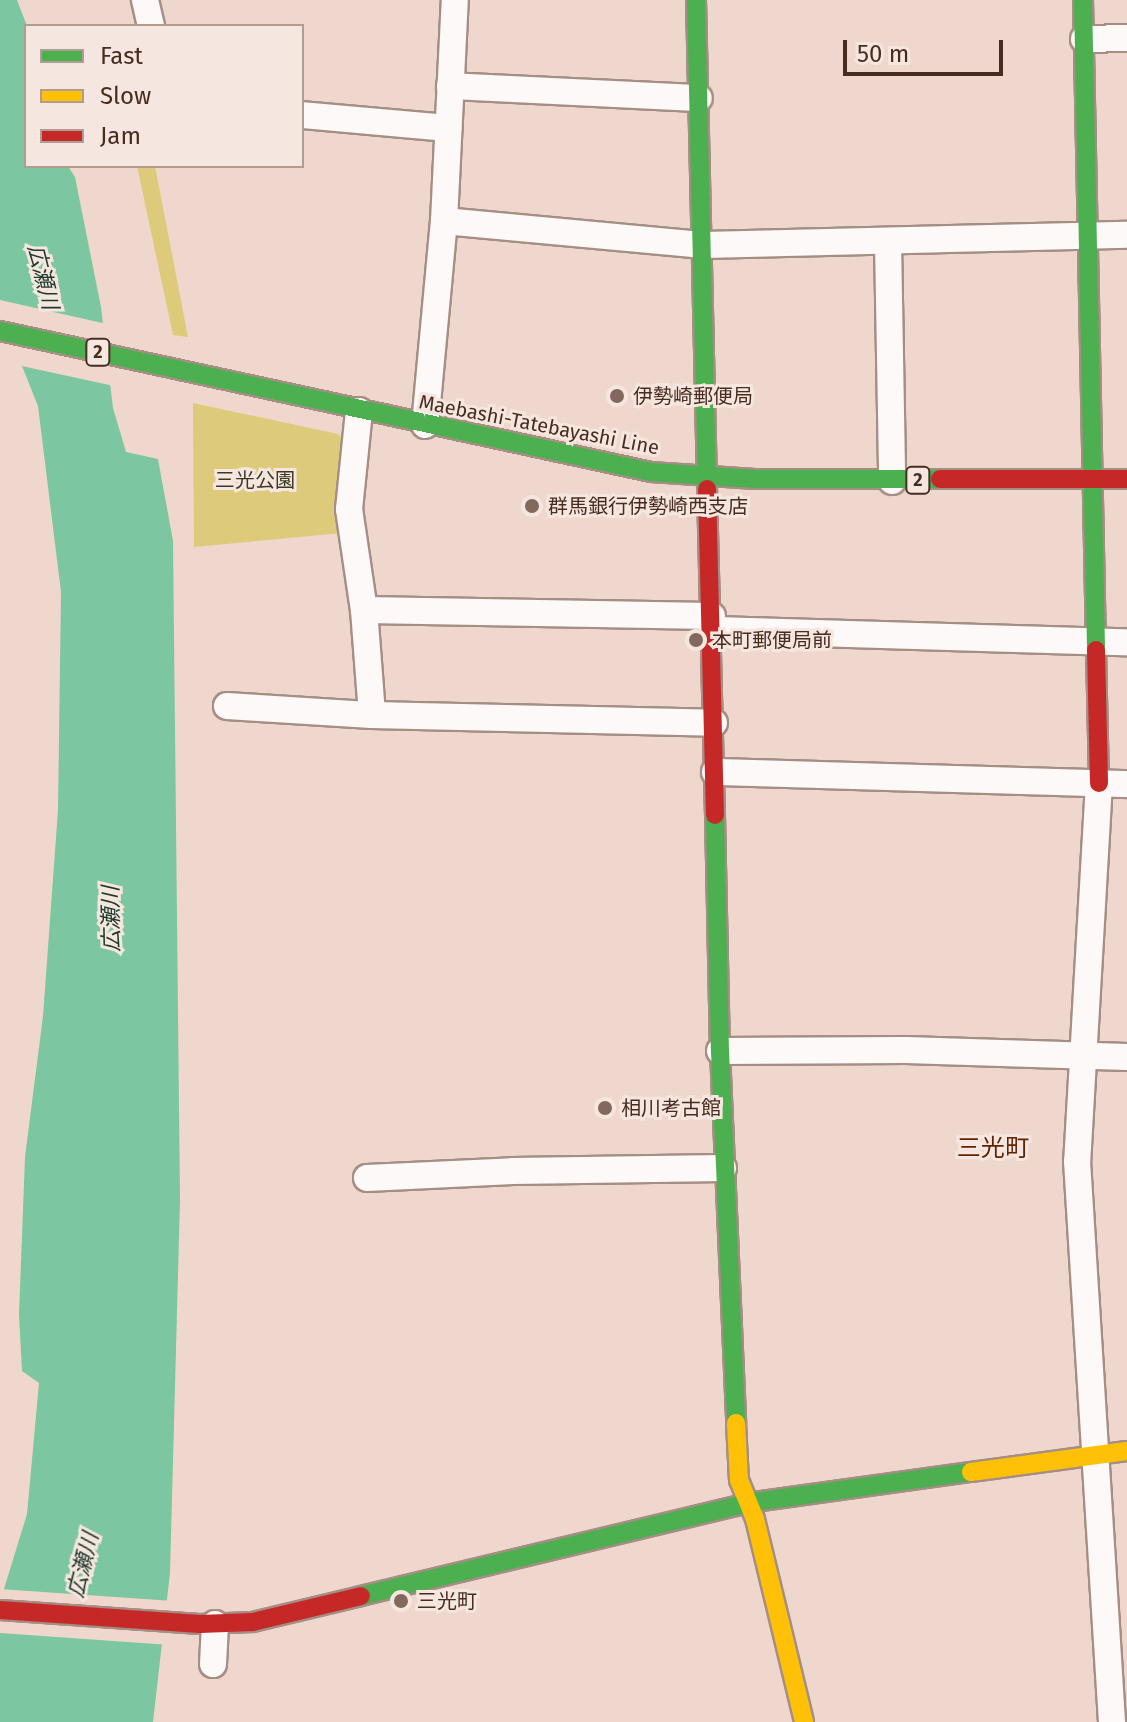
<!DOCTYPE html>
<html>
<head>
<meta charset="utf-8">
<style>
  body { margin:0 }
  #map { position:relative; width:1127px; height:1722px; overflow:hidden; background:#f0d7cd; font-family:"Fira Sans","Noto Sans JP",sans-serif }
  div>[style] { position:absolute }
  .green>* { inset:0; background:#ddca7a }
  .water>* { inset:0; background:#7cc6a2 }
  .pier>* { inset:0; background:#f0d7cd; transform-origin:0 0 }
  .roads { filter:drop-shadow(2px 0 #a58e84) drop-shadow(-2px 0 #a58e84) drop-shadow(0 2px #a58e84) drop-shadow(0 -2px #a58e84) }
  .street>* { height:26px; margin:-13px; padding:0 13px; transform-origin:13px; border-radius:13px; background:#fdf9f8 }
  .fast>* { height:18px; margin:-9px; padding:0 9px; transform-origin:9px; border-radius:9px; background:#4caf50 }
  .slow>* { height:18px; margin:-9px; padding:0 9px; transform-origin:9px; border-radius:9px; background:#ffc107 }
  .jam>* { height:18px; margin:-9px; padding:0 9px; transform-origin:9px; border-radius:9px; background:#c62828 }
  .dots>* { width:22px; height:22px; translate:-50% -50%; box-sizing:border-box; border:4px solid #f5e6df; border-radius:50% }
  span { translate:-50% -50%; white-space:nowrap; text-align:center; line-height:1.15; -webkit-text-stroke:6px #f5e6df; paint-order:stroke }
  .shield-label span { padding:2px 6px; background:#f5e6df; border:2px solid; border-radius:6px; -webkit-text-stroke-width:0 }
  .shield-label { font-size:18px; color:#492c20; font-weight:700 }
  .poi-label { font-size:20px; color:#492c20 }
  .left { translate:0 -50%; text-align:left }
  .street-label { font-size:20px; color:#492c20 }
  .park-label { font-size:20px; color:#3c3a23 }
  .water-label { font-size:22px; color:#213a2e; font-style:italic }
  .quarter-label { font-size:24px; color:#602304 }
  .legend { position:absolute; left:24px; top:24px; width:280px; height:144px; box-sizing:border-box; background:#f5e6df; border:2px solid #b09c93; margin:0; padding:10px 14px; list-style:none; font-size:24px; color:#492c20 }
  .legend li { display:flex; align-items:center; gap:16px; height:40px }
  .legend b { width:40px; border:2px solid #b09c93 }
  .scale { position:absolute; left:843px; top:40px; width:160px; height:36px; box-sizing:border-box; border:4px solid #492c20; border-top:0; padding-left:10px; font-size:24px; line-height:28px; white-space:nowrap; color:#492c20; -webkit-text-stroke:6px #f5e6df; paint-order:stroke }
</style>
</head>
<body>
<div id="map">
  <div class="green">
    <div style="clip-path:polygon(137px 166px,155px 166px,188px 337px,173px 335px)"></div>
    <div style="clip-path:polygon(193px 403px,338px 434px,346px 442px,342px 533px,194px 547px)"></div>
  </div>
  <div class="water">
    <div style="clip-path:polygon(0 0,17px 0,27px 26px,26px 166px,68px 166px,75px 177px,101px 307px,113px 408px,126px 452px,158px 459px,173px 541px,180px 1200px,170px 1573px,153px 1722px,0 1722px,0 1602px,27px 1514px,39px 1383px,22px 1371px,19px 1315px,25px 1157px,43px 1016px,58px 810px,61px 592px,38px 406px,0 311px)"></div>
  </div>
  <div class="pier">
    <div style="clip-path:polygon(0 300px,107px 324px,114px 386px,17px 365px,0 322px)"></div>
    <div style="left:0;top:1589px;width:170px;height:44px;rotate:4deg"></div>
  </div>
  <div class="roads">
    <div class="street">
      <div style="left:145px;top:0;width:27px;rotate:77deg"></div>
      <div style="left:1084px;top:39px;width:43px;rotate:-1.3deg"></div>
      <div style="left:450px;top:86px;width:249px;rotate:2.8deg"></div>
      <div style="left:302px;top:115px;width:147px;rotate:5.1deg"></div>
      <div style="left:444px;top:221px;width:261px;rotate:5.3deg"></div>
      <div style="left:704px;top:245px;width:423px;rotate:-1.4deg"></div>
      <div style="left:888px;top:241px;width:240px;rotate:89deg"></div>
      <div style="left:359px;top:411px;width:99px;rotate:95.8deg"></div>
      <div style="left:349px;top:509px;width:102px;rotate:81.6deg"></div>
      <div style="left:364px;top:610px;width:105px;rotate:85.6deg"></div>
      <div style="left:425px;top:425px;width:205px;rotate:-84.7deg"></div>
      <div style="left:444px;top:221px;width:221px;rotate:-87.2deg"></div>
      <div style="left:364px;top:610px;width:348px;rotate:1deg"></div>
      <div style="left:712px;top:630px;width:415px;rotate:1.7deg"></div>
      <div style="left:227px;top:706px;width:145px;rotate:3.6deg"></div>
      <div style="left:372px;top:715px;width:342px;rotate:1.3deg"></div>
      <div style="left:715px;top:772px;width:412px;rotate:1.7deg"></div>
      <div style="left:1099px;top:783px;width:379px;rotate:93.3deg"></div>
      <div style="left:1077px;top:1161px;width:562px;rotate:86.43deg"></div>
      <div style="left:720px;top:1051px;width:186px;rotate:-0.3deg"></div>
      <div style="left:906px;top:1050px;width:221px;rotate:1.8deg"></div>
      <div style="left:367px;top:1178px;width:146px;rotate:-2.7deg"></div>
      <div style="left:513px;top:1171px;width:210px;rotate:-0.8deg"></div>
      <div style="left:213px;top:1664px;width:40px;rotate:-87.1deg"></div>
    </div>
    <div class="fast">
      <div style="left:696px;top:0;width:489px;rotate:88.7deg"></div>
      <div style="left:1083px;top:0;width:650px;rotate:88.85deg"></div>
      <div style="left:0;top:331px;width:666px;rotate:12.22deg"></div>
      <div style="left:651px;top:472px;width:104px;rotate:3.9deg"></div>
      <div style="left:755px;top:479px;width:185px"></div>
      <div style="left:715px;top:815px;width:236px;rotate:88.8deg"></div>
      <div style="left:720px;top:1051px;width:372px;rotate:87.5deg"></div>
      <div style="left:361px;top:1596px;width:397px;rotate:-13.5deg"></div>
      <div style="left:747px;top:1503px;width:226px;rotate:-7.9deg"></div>
    </div>
    <div class="slow">
      <div style="left:736px;top:1423px;width:57px;rotate:87deg"></div>
      <div style="left:739px;top:1480px;width:42px;rotate:67.7deg"></div>
      <div style="left:755px;top:1519px;width:209px;rotate:76.4deg"></div>
      <div style="left:971px;top:1472px;width:157px;rotate:-7.7deg"></div>
    </div>
    <div class="jam">
      <div style="left:940px;top:479px;width:187px"></div>
      <div style="left:707px;top:489px;width:326px;rotate:88.6deg"></div>
      <div style="left:1096px;top:650px;width:133px;rotate:88.7deg"></div>
      <div style="left:0;top:1610px;width:200px;rotate:4deg"></div>
      <div style="left:200px;top:1624px;width:53px;rotate:-2.2deg"></div>
      <div style="left:253px;top:1622px;width:111px;rotate:-13.5deg"></div>
    </div>
  </div>
  <div class="dots">
    <div style="left:617px;top:396px;background:#83685d"></div>
    <div style="left:532px;top:506px;background:#83685d"></div>
    <div style="left:696px;top:640px;background:#83685d"></div>
    <div style="left:605px;top:1108px;background:#83685d"></div>
    <div style="left:401px;top:1601px;background:#83685d"></div>
  </div>
  <div class="shield-label">
    <span style="left:98px;top:352px">2</span>
    <span style="left:918px;top:480px">2</span>
  </div>
  <div class="poi-label">
    <span class="left" style="left:633px;top:396px">伊勢崎郵便局</span>
    <span class="left" style="left:548px;top:506px">群馬銀行伊勢崎西支店</span>
    <span class="left" style="left:712px;top:640px">本町郵便局前</span>
    <span class="left" style="left:621px;top:1108px">相川考古館</span>
    <span class="left" style="left:417px;top:1601px">三光町</span>
  </div>
  <div class="street-label">
    <span style="left:539px;top:425px;rotate:11deg">Maebashi-Tatebayashi Line</span>
  </div>
  <div class="park-label">
    <span style="left:255px;top:480px">三光公園</span>
  </div>
  <div class="water-label">
    <span style="left:43px;top:277px;rotate:76deg">広瀬川</span>
    <span style="left:111px;top:919px;rotate:-91deg">広瀬川</span>
    <span style="left:83px;top:1565px;rotate:-76deg">広瀬川</span>
  </div>
  <div class="quarter-label">
    <span style="left:993px;top:1149px">三光町</span>
  </div>
  <ul class="legend">
  <li><b style="height:10px;background:#4caf50"></b>Fast</li>
  <li><b style="height:10px;background:#ffc107"></b>Slow</li>
  <li><b style="height:10px;background:#c62828"></b>Jam</li>
  </ul>
  <div class="scale">50 m</div>
</div>
</body>
</html>
